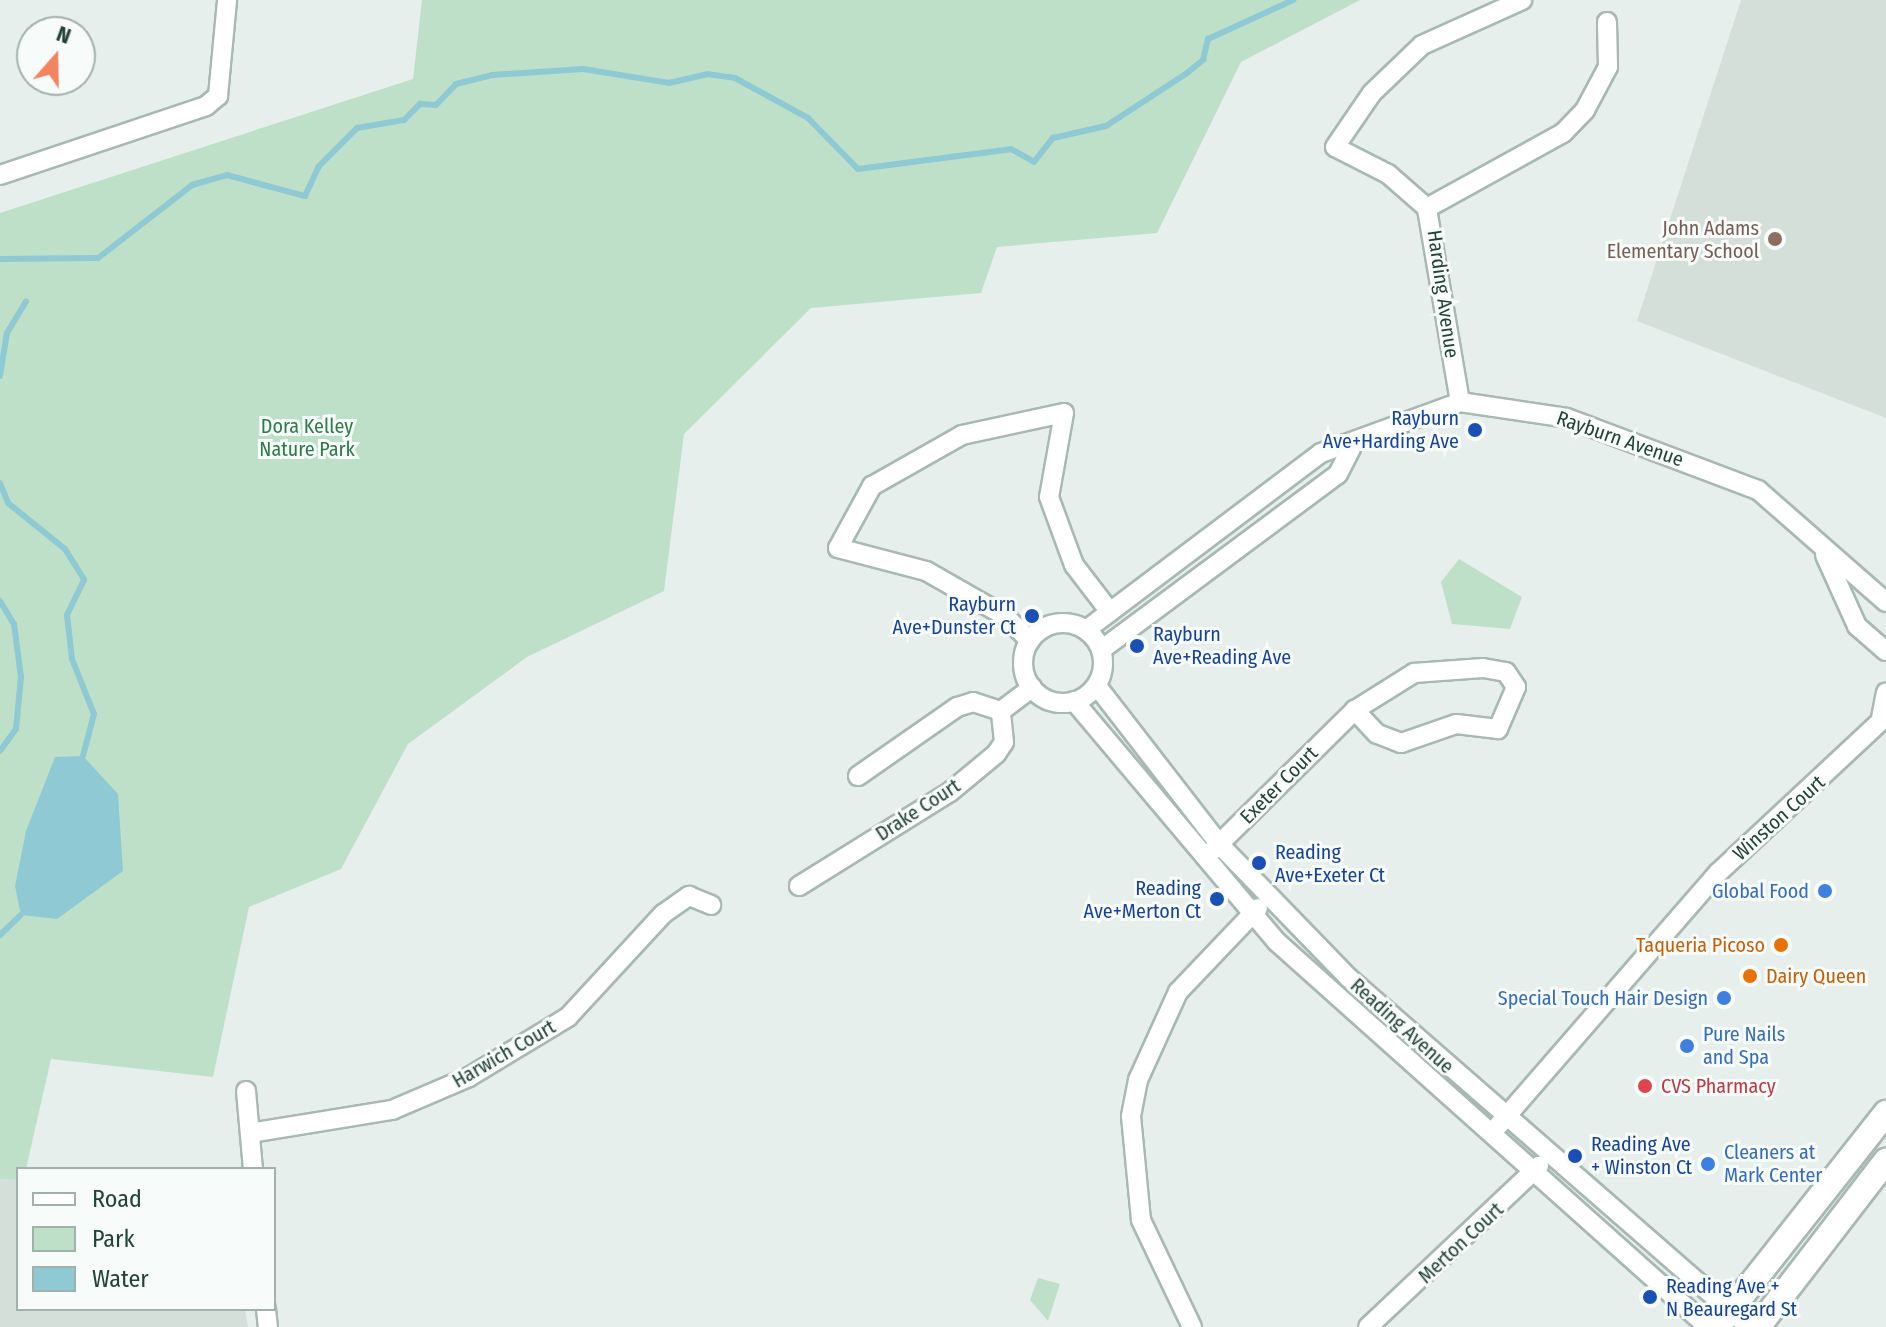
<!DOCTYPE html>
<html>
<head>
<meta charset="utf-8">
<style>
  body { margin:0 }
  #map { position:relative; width:1886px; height:1327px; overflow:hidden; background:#e6efeb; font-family:"Fira Sans Condensed",sans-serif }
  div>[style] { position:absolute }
  .built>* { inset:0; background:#d4dfda }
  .green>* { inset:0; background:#bfe0c8 }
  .water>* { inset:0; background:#8ec9d4 }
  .stream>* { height:6px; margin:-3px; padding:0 3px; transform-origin:3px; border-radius:3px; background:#8ec9d4 }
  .roads { filter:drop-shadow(2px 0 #a8b8b2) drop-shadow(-2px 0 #a8b8b2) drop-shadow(0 2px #a8b8b2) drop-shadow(0 -2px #a8b8b2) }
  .minor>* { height:18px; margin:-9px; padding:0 9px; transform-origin:9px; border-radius:9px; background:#fff }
  .minor>.ring { margin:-9px; padding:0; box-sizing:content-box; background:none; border:18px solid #fff; border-radius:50% }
  .secondary>* { height:24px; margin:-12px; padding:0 12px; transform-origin:12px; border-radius:12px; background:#fff }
  .dots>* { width:22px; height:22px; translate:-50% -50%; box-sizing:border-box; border:4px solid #f7fbf9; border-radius:50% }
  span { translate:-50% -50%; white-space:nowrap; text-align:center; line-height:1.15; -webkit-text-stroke:6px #f7fbf9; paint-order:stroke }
  .education-label { font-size:20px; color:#785e54 }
  .right { translate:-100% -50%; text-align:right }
  .street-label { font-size:20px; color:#24423a }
  .transit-label { font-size:20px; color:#164399 }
  .left { translate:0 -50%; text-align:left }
  .park-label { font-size:20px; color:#2d7a4b }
  .shop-label { font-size:20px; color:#366cbe }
  .food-label { font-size:20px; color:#c56008 }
  .health-label { font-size:20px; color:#be3a42 }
  .legend { position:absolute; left:16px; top:1167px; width:260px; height:144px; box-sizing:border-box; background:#f7fbf9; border:2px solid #a3b1ad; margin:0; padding:10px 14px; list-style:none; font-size:24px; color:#24423a }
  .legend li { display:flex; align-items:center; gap:16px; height:40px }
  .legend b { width:40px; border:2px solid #a3b1ad }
  .north { position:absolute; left:16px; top:16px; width:80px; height:80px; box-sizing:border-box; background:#f7fbf9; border:2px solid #a3b1ad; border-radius:50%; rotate:20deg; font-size:22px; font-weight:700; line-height:32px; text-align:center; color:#24423a }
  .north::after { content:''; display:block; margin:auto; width:28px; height:36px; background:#f4845f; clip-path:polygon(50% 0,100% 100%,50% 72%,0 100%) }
</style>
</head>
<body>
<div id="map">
  <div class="built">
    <div style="clip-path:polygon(1741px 0,1886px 0,1886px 418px,1637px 321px)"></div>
    <div style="clip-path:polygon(0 1179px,18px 1180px,18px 1309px,245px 1309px,248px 1327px,0 1327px)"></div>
  </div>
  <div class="green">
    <div style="clip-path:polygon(422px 0,1360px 0,1241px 62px,1157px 233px,997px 247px,981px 293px,811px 308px,684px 434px,664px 591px,527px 657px,408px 744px,341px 869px,249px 907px,213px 1077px,51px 1059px,26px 1169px,18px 1169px,18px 1180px,0 1179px,0 213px,413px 79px)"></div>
    <div style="clip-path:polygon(1459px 559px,1522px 597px,1510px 629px,1452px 624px,1441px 582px)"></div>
    <div style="clip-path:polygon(1038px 1278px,1060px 1284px,1048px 1321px,1030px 1300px)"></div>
  </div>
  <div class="water">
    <div style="clip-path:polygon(83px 756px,118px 794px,123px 871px,57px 919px,21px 915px,15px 886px,26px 831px,55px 757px)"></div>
  </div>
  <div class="stream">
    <div style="left:0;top:259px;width:98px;rotate:-0.6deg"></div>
    <div style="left:98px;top:258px;width:119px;rotate:-37.8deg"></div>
    <div style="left:192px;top:185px;width:36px;rotate:-16deg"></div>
    <div style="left:227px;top:175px;width:81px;rotate:15.1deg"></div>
    <div style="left:305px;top:196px;width:33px;rotate:-65deg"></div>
    <div style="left:319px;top:166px;width:54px;rotate:-45deg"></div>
    <div style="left:357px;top:128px;width:48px;rotate:-9.7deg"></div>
    <div style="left:404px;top:120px;width:23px;rotate:-45deg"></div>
    <div style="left:420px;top:104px;width:16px;rotate:4deg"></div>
    <div style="left:436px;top:105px;width:29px;rotate:-46deg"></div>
    <div style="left:456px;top:84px;width:37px;rotate:-14deg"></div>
    <div style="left:492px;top:75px;width:91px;rotate:-3.8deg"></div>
    <div style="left:583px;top:69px;width:87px;rotate:9.2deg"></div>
    <div style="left:669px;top:83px;width:39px;rotate:-13deg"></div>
    <div style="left:707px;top:74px;width:28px;rotate:8deg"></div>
    <div style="left:735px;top:78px;width:83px;rotate:28.7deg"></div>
    <div style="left:808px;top:118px;width:71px;rotate:45.6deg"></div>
    <div style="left:858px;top:169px;width:154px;rotate:-7.4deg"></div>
    <div style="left:1011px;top:149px;width:26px;rotate:29deg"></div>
    <div style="left:1034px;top:162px;width:31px;rotate:-52deg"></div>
    <div style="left:1053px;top:138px;width:54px;rotate:-12.8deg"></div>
    <div style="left:1106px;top:126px;width:97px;rotate:-33.2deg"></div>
    <div style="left:1187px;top:73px;width:21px;rotate:-39deg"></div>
    <div style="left:1203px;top:60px;width:22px;rotate:-77deg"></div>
    <div style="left:1208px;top:39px;width:94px;rotate:-24.6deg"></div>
    <div style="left:0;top:376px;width:44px;rotate:-80.8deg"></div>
    <div style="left:7px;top:333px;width:37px;rotate:-59deg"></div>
    <div style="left:0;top:483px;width:22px;rotate:68deg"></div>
    <div style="left:8px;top:503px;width:73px;rotate:38.9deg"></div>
    <div style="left:65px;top:549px;width:36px;rotate:58deg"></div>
    <div style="left:84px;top:580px;width:39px;rotate:116deg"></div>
    <div style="left:67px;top:615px;width:44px;rotate:83.5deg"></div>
    <div style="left:72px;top:659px;width:59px;rotate:68.2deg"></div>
    <div style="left:94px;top:714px;width:43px;rotate:104.7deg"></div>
    <div style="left:0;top:601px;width:27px;rotate:59deg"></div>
    <div style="left:14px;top:624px;width:53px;rotate:82.5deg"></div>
    <div style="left:21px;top:677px;width:52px;rotate:95.5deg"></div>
    <div style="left:16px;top:729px;width:27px;rotate:126deg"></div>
    <div style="left:0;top:935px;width:29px;rotate:-44deg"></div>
  </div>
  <div class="roads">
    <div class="minor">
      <div style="left:0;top:175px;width:217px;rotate:-18.5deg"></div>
      <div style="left:206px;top:106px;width:16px;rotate:-40deg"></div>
      <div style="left:218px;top:96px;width:96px;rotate:-84.6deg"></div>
      <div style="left:1427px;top:208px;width:155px;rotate:-28.9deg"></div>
      <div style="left:1563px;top:133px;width:32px;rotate:-46deg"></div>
      <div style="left:1585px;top:110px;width:49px;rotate:-61.9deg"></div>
      <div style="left:1608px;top:67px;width:45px;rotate:-91.3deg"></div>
      <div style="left:1460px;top:402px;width:197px;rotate:-99.7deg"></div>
      <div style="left:1427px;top:208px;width:52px;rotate:-138.9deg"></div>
      <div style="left:1388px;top:174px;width:59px;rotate:-153deg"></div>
      <div style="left:1335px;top:147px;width:65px;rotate:-55.6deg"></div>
      <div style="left:1372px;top:93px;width:69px;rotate:-43.8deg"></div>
      <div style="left:1422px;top:45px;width:110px;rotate:-24.2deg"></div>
      <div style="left:1825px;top:555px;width:78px;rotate:65.7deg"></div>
      <div style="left:1857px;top:626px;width:38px;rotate:41deg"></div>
      <div class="ring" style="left:1023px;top:623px;width:62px;height:62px"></div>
      <div style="left:1086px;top:630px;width:294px;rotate:-37deg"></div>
      <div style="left:1321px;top:453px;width:148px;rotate:-20.1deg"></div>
      <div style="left:1460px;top:402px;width:108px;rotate:8.5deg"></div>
      <div style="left:1567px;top:418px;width:204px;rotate:20.7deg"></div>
      <div style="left:1758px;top:490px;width:170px;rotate:41.2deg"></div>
      <div style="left:1030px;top:641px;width:35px;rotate:-135deg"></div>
      <div style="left:1005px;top:616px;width:91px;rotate:-150.3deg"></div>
      <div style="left:926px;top:571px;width:91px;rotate:-165.4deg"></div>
      <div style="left:838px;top:548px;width:71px;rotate:-61.3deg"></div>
      <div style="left:872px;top:486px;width:103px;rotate:-29.5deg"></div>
      <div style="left:962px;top:435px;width:104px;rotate:-12.2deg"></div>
      <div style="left:1064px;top:413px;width:85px;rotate:100.1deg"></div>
      <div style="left:1049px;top:497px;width:72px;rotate:69.8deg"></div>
      <div style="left:1074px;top:565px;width:59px;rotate:52.5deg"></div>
      <div style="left:1101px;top:650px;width:295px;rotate:-36.6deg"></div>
      <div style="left:1338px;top:474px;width:29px;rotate:-63deg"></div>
      <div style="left:1483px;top:668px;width:23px;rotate:10deg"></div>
      <div style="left:1506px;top:672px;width:18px;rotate:56deg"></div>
      <div style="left:1516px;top:687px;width:46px;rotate:113.2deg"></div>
      <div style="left:1498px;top:729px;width:42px;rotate:-173.2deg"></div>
      <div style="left:1456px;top:724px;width:58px;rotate:160.9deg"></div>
      <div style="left:1401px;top:743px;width:26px;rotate:-159deg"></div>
      <div style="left:1377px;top:734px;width:33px;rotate:-133deg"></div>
      <div style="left:1355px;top:710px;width:70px;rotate:-32.1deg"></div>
      <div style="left:1414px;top:673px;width:69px;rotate:-4.1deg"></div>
      <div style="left:1097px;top:686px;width:200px;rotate:52.3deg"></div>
      <div style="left:1219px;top:844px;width:187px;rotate:45.9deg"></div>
      <div style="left:1349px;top:978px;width:531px;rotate:41.1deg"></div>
      <div style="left:1074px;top:701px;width:315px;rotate:49.9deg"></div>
      <div style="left:1277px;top:942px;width:578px;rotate:41.77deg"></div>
      <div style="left:1881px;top:718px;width:26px;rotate:-79deg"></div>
      <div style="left:858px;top:776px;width:121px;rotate:-34.9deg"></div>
      <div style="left:957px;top:707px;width:17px;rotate:-17deg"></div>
      <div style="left:973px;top:702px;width:29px;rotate:18deg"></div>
      <div style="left:1001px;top:711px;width:39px;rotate:-37deg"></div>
      <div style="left:1213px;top:850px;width:199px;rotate:-44.6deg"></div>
      <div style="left:799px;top:886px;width:178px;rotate:-31.9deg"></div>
      <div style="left:950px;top:792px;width:60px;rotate:-39.6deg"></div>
      <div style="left:996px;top:754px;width:14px;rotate:-56deg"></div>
      <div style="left:1004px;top:742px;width:31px;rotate:-96deg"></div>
      <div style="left:246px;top:1091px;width:78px;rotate:84.9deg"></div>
      <div style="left:1497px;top:1127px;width:338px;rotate:-49deg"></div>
      <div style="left:1719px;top:872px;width:229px;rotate:-43deg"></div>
      <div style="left:250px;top:1133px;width:144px;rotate:-9.2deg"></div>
      <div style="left:392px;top:1110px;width:84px;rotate:-23.2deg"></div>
      <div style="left:469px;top:1077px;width:116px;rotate:-31.2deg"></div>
      <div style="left:568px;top:1017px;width:140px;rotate:-47.3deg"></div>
      <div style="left:663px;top:914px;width:32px;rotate:-35deg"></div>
      <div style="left:689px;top:896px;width:24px;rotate:22deg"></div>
      <div style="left:266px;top:1309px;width:18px;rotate:84deg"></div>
      <div style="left:1192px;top:1327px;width:119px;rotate:-115.5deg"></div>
      <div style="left:1141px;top:1220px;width:104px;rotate:-95.5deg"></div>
      <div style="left:1131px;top:1116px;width:37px;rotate:-79deg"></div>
      <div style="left:1138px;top:1080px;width:97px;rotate:-65.6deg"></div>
      <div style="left:1178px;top:992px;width:116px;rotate:-46.4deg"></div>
      <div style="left:1368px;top:1327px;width:235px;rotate:-43.3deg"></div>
    </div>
    <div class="secondary">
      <div style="left:1717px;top:1327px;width:273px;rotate:-51.7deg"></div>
      <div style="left:1758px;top:1327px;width:210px;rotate:-52.4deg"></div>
    </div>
  </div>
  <div class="dots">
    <div style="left:1775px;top:239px;background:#8d6e63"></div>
    <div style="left:1475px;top:430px;background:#1a4fb4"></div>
    <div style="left:1032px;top:616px;background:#1a4fb4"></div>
    <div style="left:1137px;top:646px;background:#1a4fb4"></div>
    <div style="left:1259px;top:863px;background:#1a4fb4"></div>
    <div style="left:1825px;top:891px;background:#3f7fe0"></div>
    <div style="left:1217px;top:899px;background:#1a4fb4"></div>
    <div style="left:1781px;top:945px;background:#e8710a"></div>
    <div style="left:1750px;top:976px;background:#e8710a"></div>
    <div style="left:1724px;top:998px;background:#3f7fe0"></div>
    <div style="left:1687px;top:1046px;background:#3f7fe0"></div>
    <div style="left:1645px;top:1086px;background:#e0444e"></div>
    <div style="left:1575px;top:1156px;background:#1a4fb4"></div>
    <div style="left:1708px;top:1164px;background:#3f7fe0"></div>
    <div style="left:1650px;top:1297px;background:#1a4fb4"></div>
  </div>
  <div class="education-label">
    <span class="right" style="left:1759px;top:240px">John Adams<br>Elementary School</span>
  </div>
  <div class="street-label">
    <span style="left:1443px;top:294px;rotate:82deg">Harding Avenue</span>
    <span style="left:1620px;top:439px;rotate:19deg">Rayburn Avenue</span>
    <span style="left:1279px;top:785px;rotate:-45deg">Exeter Court</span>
    <span style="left:918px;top:810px;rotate:-33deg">Drake Court</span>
    <span style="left:1779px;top:818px;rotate:-42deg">Winston Court</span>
    <span style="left:1402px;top:1026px;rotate:42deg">Reading Avenue</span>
    <span style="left:504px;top:1054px;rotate:-30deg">Harwich Court</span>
    <span style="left:1461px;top:1243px;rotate:-43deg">Merton Court</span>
  </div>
  <div class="transit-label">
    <span class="right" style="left:1459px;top:430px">Rayburn<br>Ave+Harding Ave</span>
    <span class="right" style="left:1016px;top:616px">Rayburn<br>Ave+Dunster Ct</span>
    <span class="left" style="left:1153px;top:646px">Rayburn<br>Ave+Reading Ave</span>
    <span class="left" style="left:1275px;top:864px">Reading<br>Ave+Exeter Ct</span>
    <span class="right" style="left:1201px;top:900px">Reading<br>Ave+Merton Ct</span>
    <span class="left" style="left:1591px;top:1156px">Reading Ave<br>+ Winston Ct</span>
    <span class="left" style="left:1666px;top:1298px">Reading Ave +<br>N Beauregard St</span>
  </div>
  <div class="park-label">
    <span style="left:307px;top:438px">Dora Kelley<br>Nature Park</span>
  </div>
  <div class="shop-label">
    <span class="right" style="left:1809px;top:891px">Global Food</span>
    <span class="right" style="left:1708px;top:998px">Special Touch Hair Design</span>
    <span class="left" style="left:1703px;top:1046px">Pure Nails<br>and Spa</span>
    <span class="left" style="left:1724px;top:1164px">Cleaners at<br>Mark Center</span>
  </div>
  <div class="food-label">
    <span class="right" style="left:1765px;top:945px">Taqueria Picoso</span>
    <span class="left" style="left:1766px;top:976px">Dairy Queen</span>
  </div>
  <div class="health-label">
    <span class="left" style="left:1661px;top:1086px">CVS Pharmacy</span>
  </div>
  <ul class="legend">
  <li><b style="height:10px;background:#fff"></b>Road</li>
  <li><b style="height:22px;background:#bfe0c8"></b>Park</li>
  <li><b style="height:22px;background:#8ec9d4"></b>Water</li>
  </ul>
  <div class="north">N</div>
</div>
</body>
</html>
